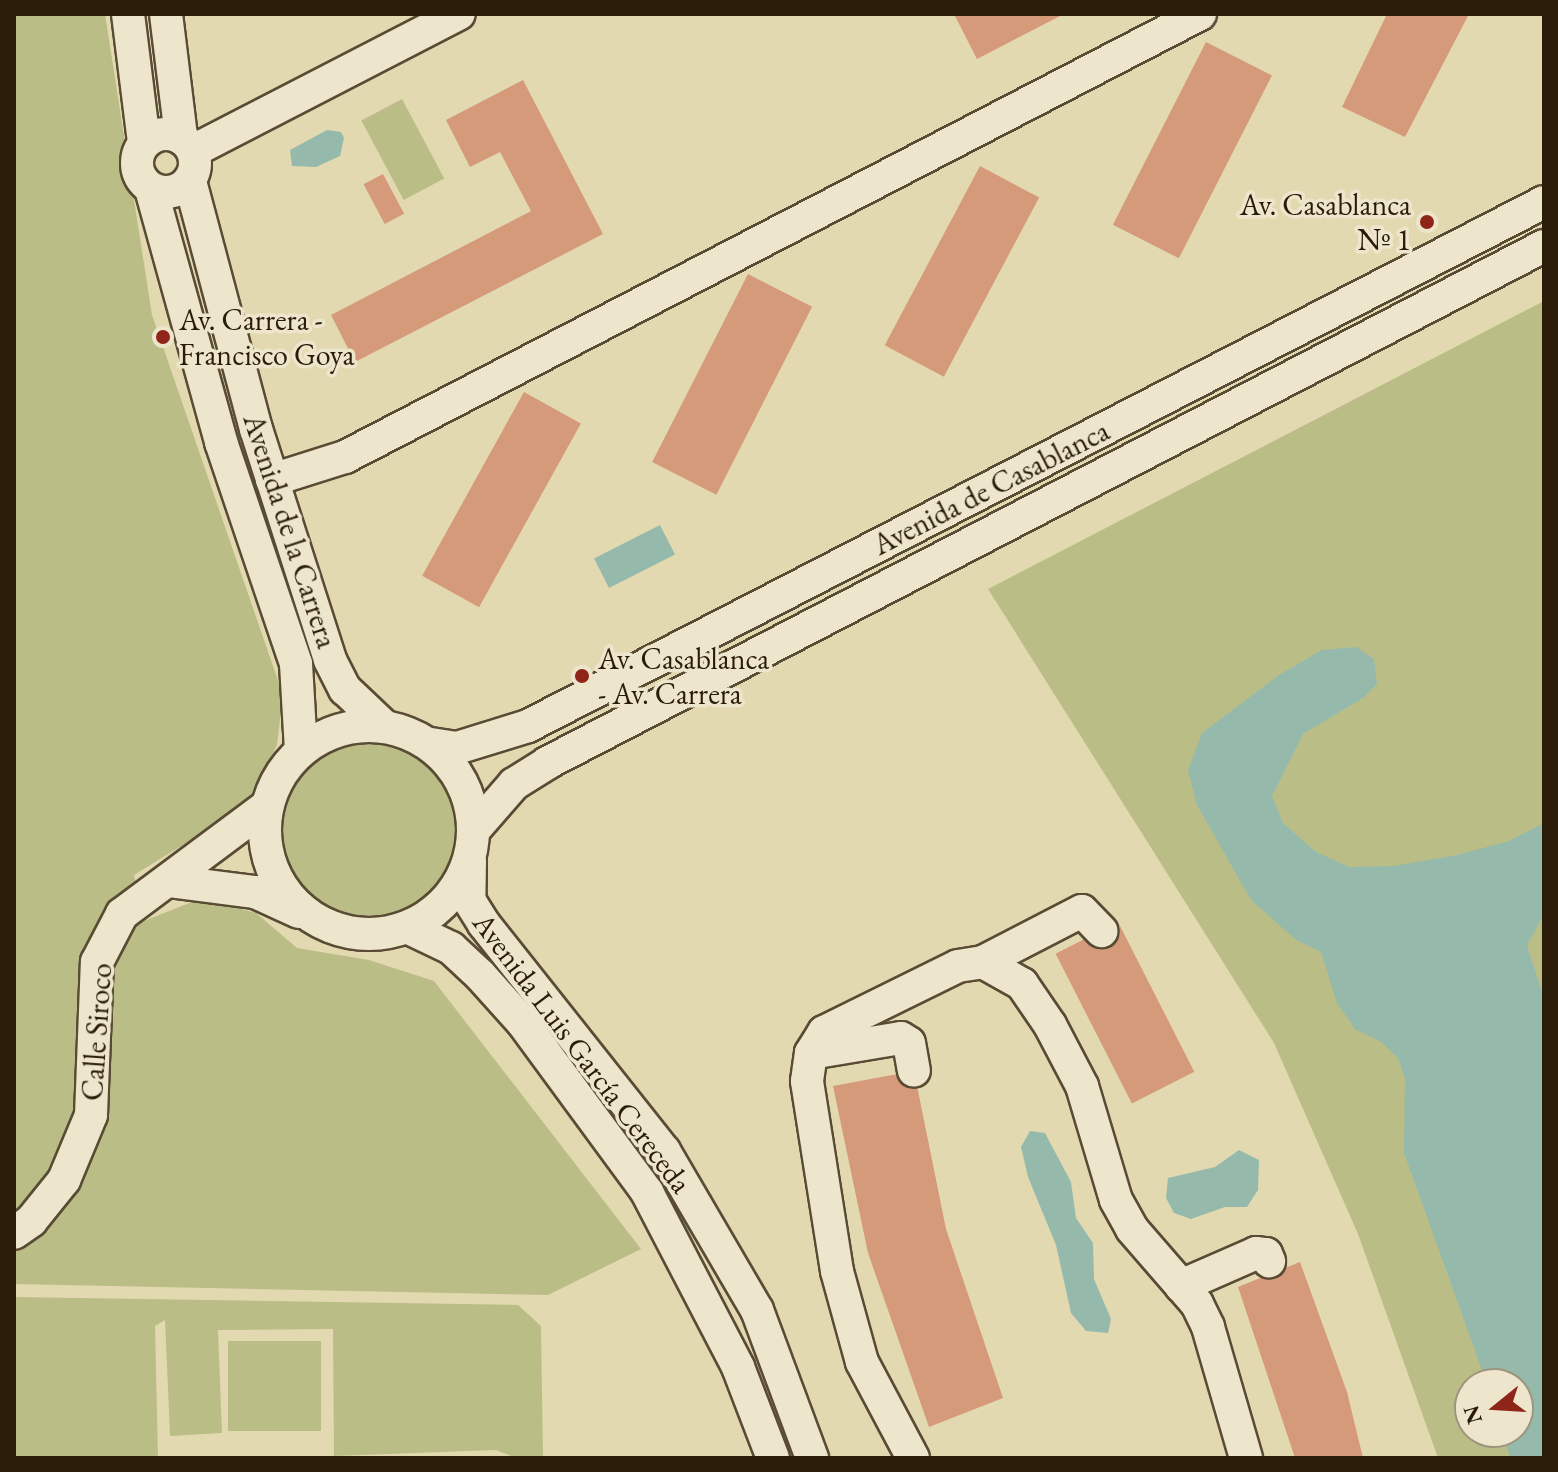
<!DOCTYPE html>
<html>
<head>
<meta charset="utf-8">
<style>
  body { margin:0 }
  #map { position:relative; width:1558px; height:1472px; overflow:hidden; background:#e3d9b1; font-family:"EB Garamond",serif }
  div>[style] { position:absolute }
  .green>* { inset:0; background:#bbbd86; transform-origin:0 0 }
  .round { border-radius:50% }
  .water>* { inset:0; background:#95baac; transform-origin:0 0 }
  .building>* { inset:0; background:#d59a79; transform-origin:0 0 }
  .roads { filter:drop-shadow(2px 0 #594b34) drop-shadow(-2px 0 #594b34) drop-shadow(0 2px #594b34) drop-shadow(0 -2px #594b34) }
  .minor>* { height:32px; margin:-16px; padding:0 16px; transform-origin:16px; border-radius:16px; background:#ede6cc }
  .minor>.ring { margin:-16px; padding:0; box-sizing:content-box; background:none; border:32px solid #ede6cc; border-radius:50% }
  .dots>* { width:22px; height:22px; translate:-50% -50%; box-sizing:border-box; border:4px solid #ede6cc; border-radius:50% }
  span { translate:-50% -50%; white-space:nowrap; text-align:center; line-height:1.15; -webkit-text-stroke:7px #ede6cc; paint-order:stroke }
  .poi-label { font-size:30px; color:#2b1c0a }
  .right { translate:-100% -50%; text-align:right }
  .left { translate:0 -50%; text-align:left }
  .street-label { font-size:30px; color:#2b1c0a }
  .frame { position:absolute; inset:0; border:16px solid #2b1c0a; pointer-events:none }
  .north { position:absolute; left:1454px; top:1368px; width:80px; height:80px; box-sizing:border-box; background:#ede6cc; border:2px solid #9f957e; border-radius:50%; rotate:252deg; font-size:22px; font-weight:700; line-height:32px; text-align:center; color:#2b1c0a }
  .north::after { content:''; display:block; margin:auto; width:28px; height:36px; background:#8f2418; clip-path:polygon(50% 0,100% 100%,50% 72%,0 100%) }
</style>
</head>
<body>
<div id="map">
  <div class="green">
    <div style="clip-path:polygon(14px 14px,105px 14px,152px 315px,283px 695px,277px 745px,248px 805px,134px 875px,144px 921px,202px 898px,256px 913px,297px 948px,369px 960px,434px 981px,641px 1249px,548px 1295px,14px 1284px)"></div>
    <div style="left:402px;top:99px;width:90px;height:46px;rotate:62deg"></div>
    <div style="clip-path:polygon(evenodd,1544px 301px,1544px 1458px,1438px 1458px,1358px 1234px,1274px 1043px,988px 589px,1544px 301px,1470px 1384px,1518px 1384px,1518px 1432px,1470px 1432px,1470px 1384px)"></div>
    <div class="round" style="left:281px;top:739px;width:178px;height:178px"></div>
    <div style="clip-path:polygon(14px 1297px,518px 1305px,541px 1326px,543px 1458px,516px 1458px,496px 1450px,334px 1456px,333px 1329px,218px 1330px,222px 1433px,170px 1436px,165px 1320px,155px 1326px,158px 1458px,14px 1458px)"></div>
    <div style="left:321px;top:1341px;width:90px;height:93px;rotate:90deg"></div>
  </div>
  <div class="water">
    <div style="clip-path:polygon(327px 130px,341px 132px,344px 138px,340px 156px,316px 167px,292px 166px,290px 150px)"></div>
    <div style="left:660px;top:525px;width:33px;height:74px;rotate:63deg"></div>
    <div style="clip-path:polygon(1356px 647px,1374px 659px,1377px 684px,1363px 698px,1303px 734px,1272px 796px,1283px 823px,1316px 852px,1349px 867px,1394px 866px,1457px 855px,1509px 841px,1544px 823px,1544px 914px,1527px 945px,1544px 999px,1544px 1458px,1510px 1458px,1503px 1432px,1518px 1432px,1518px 1384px,1487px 1384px,1404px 1153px,1405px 1079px,1398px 1058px,1381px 1042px,1355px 1029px,1337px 1003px,1321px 952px,1296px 940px,1251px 900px,1197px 805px,1188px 770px,1202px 733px,1279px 675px,1322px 650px)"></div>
    <div style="clip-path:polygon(1030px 1131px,1045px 1133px,1071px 1182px,1076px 1218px,1093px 1243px,1094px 1279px,1111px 1319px,1108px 1333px,1086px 1331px,1071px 1313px,1056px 1245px,1028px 1177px,1021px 1147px)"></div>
    <div style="clip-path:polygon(1239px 1150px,1259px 1160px,1258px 1190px,1247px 1207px,1225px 1207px,1191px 1219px,1174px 1213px,1166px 1198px,1168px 1178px,1215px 1167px)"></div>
  </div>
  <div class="building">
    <div style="clip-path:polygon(954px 14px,1064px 14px,977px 59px)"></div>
    <div style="clip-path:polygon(1387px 14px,1469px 14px,1405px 137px,1342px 107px)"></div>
    <div style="left:1206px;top:42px;width:74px;height:205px;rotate:27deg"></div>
    <div style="clip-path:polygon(523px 80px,603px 234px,355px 362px,331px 315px,531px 211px,500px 152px,470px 167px,446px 120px)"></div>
    <div style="left:980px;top:166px;width:67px;height:203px;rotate:28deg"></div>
    <div style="left:383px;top:174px;width:45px;height:22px;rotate:62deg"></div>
    <div style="left:748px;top:274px;width:72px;height:211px;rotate:27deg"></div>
    <div style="left:524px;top:392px;width:65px;height:210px;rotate:29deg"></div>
    <div style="left:1118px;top:922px;width:168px;height:70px;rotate:63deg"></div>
    <div style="clip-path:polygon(914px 1071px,946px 1229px,1003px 1398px,929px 1427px,868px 1253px,833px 1086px)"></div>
    <div style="clip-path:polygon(1300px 1262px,1347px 1392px,1363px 1458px,1295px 1458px,1238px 1287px)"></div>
  </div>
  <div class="roads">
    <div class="minor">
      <div style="left:128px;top:14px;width:130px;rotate:82.9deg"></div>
      <div style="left:166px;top:14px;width:124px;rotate:83deg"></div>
      <div class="ring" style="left:137px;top:134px;width:26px;height:26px"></div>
      <div style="left:193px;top:151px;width:299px;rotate:-27.3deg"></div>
      <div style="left:190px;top:181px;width:257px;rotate:75.1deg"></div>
      <div style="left:256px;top:429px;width:243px;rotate:72.2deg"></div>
      <div style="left:330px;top:660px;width:33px;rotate:63deg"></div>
      <div style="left:345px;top:689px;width:52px;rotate:43.5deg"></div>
      <div style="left:151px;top:189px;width:263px;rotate:74.5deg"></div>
      <div style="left:221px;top:442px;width:234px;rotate:71.3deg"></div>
      <div style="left:296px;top:664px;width:86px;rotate:86.7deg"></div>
      <div style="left:272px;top:480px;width:77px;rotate:-17.5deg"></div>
      <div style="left:345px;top:457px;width:963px;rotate:-27.39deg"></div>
      <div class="ring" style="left:265px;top:726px;width:176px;height:176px"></div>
      <div style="left:431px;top:744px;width:26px;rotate:9deg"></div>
      <div style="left:457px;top:748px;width:74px;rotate:-17.2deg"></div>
      <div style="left:528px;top:726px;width:1143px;rotate:-27.28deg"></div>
      <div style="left:474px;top:830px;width:61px;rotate:-49deg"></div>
      <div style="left:514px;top:784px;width:39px;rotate:-32deg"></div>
      <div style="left:547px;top:763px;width:1123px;rotate:-27.41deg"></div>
      <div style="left:470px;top:861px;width:39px;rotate:91deg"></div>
      <div style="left:469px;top:900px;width:28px;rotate:58deg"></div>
      <div style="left:484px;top:924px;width:290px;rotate:51.6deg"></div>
      <div style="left:664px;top:1151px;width:184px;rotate:59.7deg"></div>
      <div style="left:757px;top:1310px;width:158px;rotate:69.6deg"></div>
      <div style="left:168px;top:881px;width:88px;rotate:7.2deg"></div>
      <div style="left:255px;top:892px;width:48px;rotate:24.4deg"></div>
      <div style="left:409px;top:928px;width:47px;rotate:25.5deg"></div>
      <div style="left:451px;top:948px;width:40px;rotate:43deg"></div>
      <div style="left:480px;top:975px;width:64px;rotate:48.1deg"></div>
      <div style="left:523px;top:1023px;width:210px;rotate:53.7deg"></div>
      <div style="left:647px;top:1192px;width:197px;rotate:62.5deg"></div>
      <div style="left:738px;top:1367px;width:97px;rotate:69deg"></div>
      <div style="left:983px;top:962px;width:111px;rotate:-27.3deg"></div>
      <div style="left:1082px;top:911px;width:28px;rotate:46deg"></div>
      <div style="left:811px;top:1053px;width:91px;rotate:-9.5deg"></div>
      <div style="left:901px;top:1038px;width:9px;rotate:32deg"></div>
      <div style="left:909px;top:1043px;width:28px;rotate:80deg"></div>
      <div style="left:14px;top:1233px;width:21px;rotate:-35deg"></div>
      <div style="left:31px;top:1221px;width:53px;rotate:-51.2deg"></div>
      <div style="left:64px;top:1180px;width:70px;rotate:-67.4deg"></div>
      <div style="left:91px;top:1115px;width:153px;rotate:-87.8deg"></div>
      <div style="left:97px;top:962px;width:54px;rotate:-62.5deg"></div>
      <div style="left:122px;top:914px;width:181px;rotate:-36.7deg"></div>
      <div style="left:1181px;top:1286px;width:82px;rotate:-23.7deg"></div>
      <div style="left:1256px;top:1253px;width:10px;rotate:6deg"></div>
      <div style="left:1266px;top:1254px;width:8px;rotate:67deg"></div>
      <div style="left:913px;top:1458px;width:109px;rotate:-118deg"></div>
      <div style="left:862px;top:1362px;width:94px;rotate:-105.4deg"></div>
      <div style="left:837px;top:1271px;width:192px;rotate:-99deg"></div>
      <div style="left:807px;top:1081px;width:28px;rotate:-82deg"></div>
      <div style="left:811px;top:1053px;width:25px;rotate:-58deg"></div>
      <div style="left:824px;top:1032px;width:149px;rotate:-26.2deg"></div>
      <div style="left:958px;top:966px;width:25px;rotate:-9deg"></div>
      <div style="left:983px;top:962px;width:45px;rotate:29.4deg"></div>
      <div style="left:1022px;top:984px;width:50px;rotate:55.7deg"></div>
      <div style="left:1050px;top:1025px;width:69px;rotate:62.3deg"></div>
      <div style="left:1082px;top:1086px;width:119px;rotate:73.4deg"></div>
      <div style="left:1116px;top:1200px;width:33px;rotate:61deg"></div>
      <div style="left:1132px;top:1229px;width:99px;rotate:49.1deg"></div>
      <div style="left:1197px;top:1304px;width:25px;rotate:64deg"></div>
      <div style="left:1208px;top:1327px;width:136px;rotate:73.8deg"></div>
    </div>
  </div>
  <div class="dots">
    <div style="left:1427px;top:222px;background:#8f2418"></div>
    <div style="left:163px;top:337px;background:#8f2418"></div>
    <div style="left:582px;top:676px;background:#8f2418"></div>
  </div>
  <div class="poi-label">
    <span class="right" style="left:1411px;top:222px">Av. Casablanca<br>Nº 1</span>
    <span class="left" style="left:179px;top:337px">Av. Carrera -<br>Francisco Goya</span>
    <span class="left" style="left:598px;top:676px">Av. Casablanca<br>- Av. Carrera</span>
  </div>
  <div class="street-label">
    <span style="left:991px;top:488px;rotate:-27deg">Avenida de Casablanca</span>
    <span style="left:290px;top:531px;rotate:72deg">Avenida de la Carrera</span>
    <span style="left:97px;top:1032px;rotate:-86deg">Calle Siroco</span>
    <span style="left:582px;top:1053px;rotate:53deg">Avenida Luis García Cereceda</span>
  </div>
  <div class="frame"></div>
  <div class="north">N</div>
</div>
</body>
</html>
